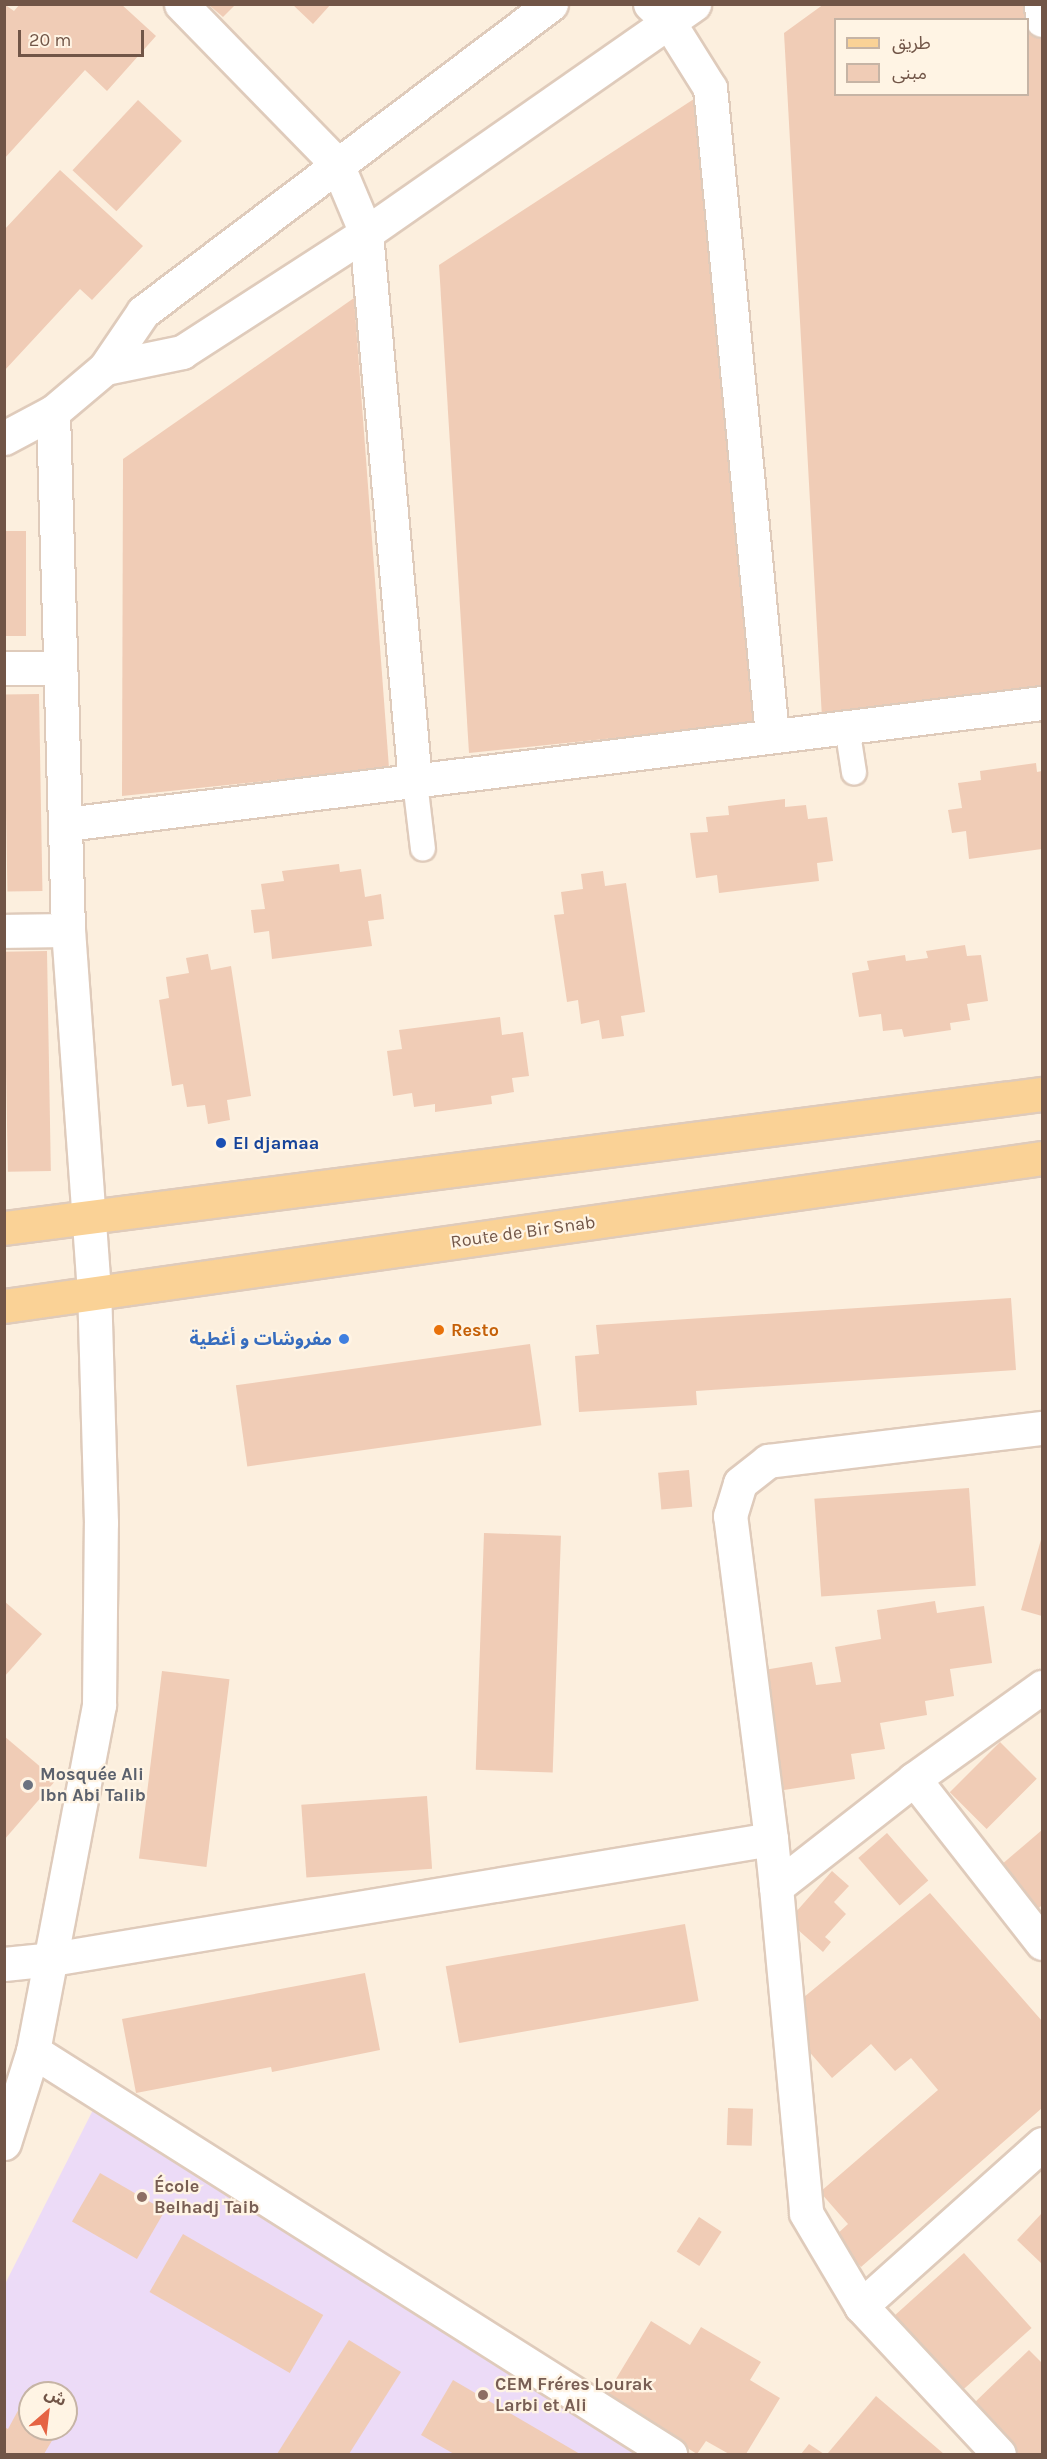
<!DOCTYPE html>
<html>
<head>
<meta charset="utf-8">
<style>
  body { margin:0 }
  #map { position:relative; width:1047px; height:2459px; overflow:hidden; background:#fcefde; font-family:Karla,"Noto Sans Arabic",sans-serif }
  div>[style] { position:absolute }
  .education>* { inset:0; background:#ecdbf7 }
  .building>* { inset:0; background:#f0ccb6; transform-origin:0 0 }
  .roads { filter:drop-shadow(2px 0 #dfcbbb) drop-shadow(-2px 0 #dfcbbb) drop-shadow(0 2px #dfcbbb) drop-shadow(0 -2px #dfcbbb) }
  .service>* { height:24px; margin:-12px; padding:0 12px; transform-origin:12px; border-radius:12px; background:#fff }
  .minor>* { height:33px; margin:-16.5px; padding:0 16.5px; transform-origin:16.5px; border-radius:16.5px; background:#fff }
  .tertiary>* { height:33px; margin:-16.5px; padding:0 16.5px; transform-origin:16.5px; border-radius:16.5px; background:#fff }
  .primary>* { height:33px; margin:-16.5px; padding:0 16.5px; transform-origin:16.5px; border-radius:16.5px; background:#fad296 }
  .dots>* { width:16px; height:16px; translate:-50% -50%; box-sizing:border-box; border:3px solid #fff4e4; border-radius:50% }
  span { translate:-50% -50%; white-space:nowrap; text-align:center; line-height:1.15; -webkit-text-stroke:4.5px #fff4e4; paint-order:stroke }
  .transit-label { font-size:18px; color:#164399; font-weight:700 }
  .left { translate:0 -50%; text-align:left }
  .street-label { font-size:18px; color:#715547 }
  .food-label { font-size:18px; color:#c56008; font-weight:700 }
  .shop-label { font-size:18px; color:#366cbe; font-weight:700 }
  .right { translate:-100% -50%; text-align:right }
  .worship-label { font-size:18px; color:#5b616d; font-weight:700 }
  .education-label { font-size:18px; color:#785e54; font-weight:700 }
  .frame { position:absolute; inset:0; border:6px solid #715547; pointer-events:none }
  .legend { position:absolute; left:834px; top:18px; width:195px; height:78px; box-sizing:border-box; background:#fff4e4; border:2px solid #c6b4a5; margin:0; padding:8px 10px; list-style:none; font-size:18px; color:#715547 }
  .legend li { display:flex; align-items:center; gap:12px; height:30px }
  .legend b { width:30px; border:2px solid #c6b4a5 }
  .north { position:absolute; left:18px; top:2381px; width:60px; height:60px; box-sizing:border-box; background:#fff4e4; border:2px solid #c6b4a5; border-radius:50%; rotate:28deg; font-size:16px; font-weight:700; line-height:24px; text-align:center; color:#715547 }
  .north::after { content:''; display:block; margin:auto; width:21px; height:27px; background:#e56444; clip-path:polygon(50% 0,100% 100%,50% 72%,0 100%) }
  .scale { position:absolute; left:18px; top:30px; width:126px; height:27px; box-sizing:border-box; border:3px solid #715547; border-top:0; padding-left:8px; font-size:18px; line-height:21px; white-space:nowrap; color:#715547; -webkit-text-stroke:4px #fff4e4; paint-order:stroke }
</style>
</head>
<body>
<div id="map">
  <div class="education">
    <div style="clip-path:polygon(evenodd,94px 2108px,640px 2454px,5px 2454px,4px 2286px,94px 2108px,30px 2393px,66px 2393px,66px 2429px,30px 2429px,30px 2393px)"></div>
  </div>
  <div class="building">
    <div style="clip-path:polygon(4px 4px,14px 11px,20px 4px,121px 4px,156px 36px,107px 91px,85px 70px,4px 159px)"></div>
    <div style="clip-path:polygon(292px 4px,331px 4px,313px 24px)"></div>
    <div style="clip-path:polygon(evenodd,824px 4px,1039px 4px,1042px 43px,1042px 688px,822px 718px,784px 33px,824px 4px,836px 20px,1028px 20px,1028px 94px,836px 94px,836px 20px)"></div>
    <div style="clip-path:polygon(209px 5px,235px 5px,223px 17px)"></div>
    <div style="clip-path:polygon(697px 97px,760px 723px,469px 753px,439px 265px)"></div>
    <div style="left:138px;top:100px;width:60px;height:96px;rotate:43deg"></div>
    <div style="clip-path:polygon(60px 170px,143px 246px,92px 300px,80px 289px,4px 371px,4px 230px)"></div>
    <div style="clip-path:polygon(354px 298px,389px 768px,122px 796px,123px 459px)"></div>
    <div style="left:4px;top:531px;width:22px;height:105px"></div>
    <div style="left:39px;top:694px;width:197px;height:35px;rotate:89deg"></div>
    <div style="clip-path:polygon(1036px 763px,1037px 772px,1042px 771px,1042px 849px,969px 859px,966px 831px,952px 833px,948px 810px,962px 808px,958px 783px,981px 780px,980px 771px)"></div>
    <div style="clip-path:polygon(785px 799px,785px 807px,806px 805px,808px 819px,827px 817px,833px 861px,817px 863px,819px 881px,719px 893px,717px 875px,696px 878px,690px 833px,708px 832px,706px 817px,729px 815px,728px 806px)"></div>
    <div style="clip-path:polygon(339px 864px,340px 872px,361px 869px,365px 897px,381px 894px,384px 919px,368px 921px,372px 946px,272px 959px,269px 931px,254px 933px,251px 910px,265px 909px,261px 884px,284px 881px,282px 871px)"></div>
    <div style="clip-path:polygon(603px 871px,605px 886px,626px 883px,645px 1012px,621px 1016px,624px 1036px,602px 1039px,599px 1020px,581px 1024px,578px 1000px,567px 1002px,554px 915px,564px 914px,561px 892px,583px 889px,581px 874px)"></div>
    <div style="clip-path:polygon(965px 945px,967px 956px,981px 955px,988px 1001px,967px 1004px,970px 1020px,950px 1023px,951px 1030px,904px 1037px,902px 1029px,883px 1031px,881px 1014px,859px 1017px,852px 973px,869px 970px,867px 961px,905px 955px,906px 961px,928px 958px,926px 951px)"></div>
    <div style="left:47px;top:951px;width:220px;height:43px;rotate:89deg"></div>
    <div style="clip-path:polygon(208px 954px,211px 970px,231px 966px,251px 1096px,227px 1100px,230px 1120px,208px 1124px,205px 1105px,187px 1107px,183px 1084px,172px 1086px,159px 1000px,169px 998px,166px 977px,189px 973px,186px 958px)"></div>
    <div style="clip-path:polygon(500px 1017px,502px 1035px,523px 1032px,529px 1076px,512px 1078px,514px 1092px,491px 1096px,492px 1104px,435px 1112px,435px 1104px,414px 1107px,412px 1093px,393px 1096px,387px 1051px,402px 1049px,399px 1030px)"></div>
    <div style="clip-path:polygon(1011px 1298px,1016px 1370px,696px 1391px,697px 1405px,579px 1412px,575px 1356px,599px 1354px,596px 1325px)"></div>
    <div style="left:530px;top:1344px;width:82px;height:297px;rotate:82deg"></div>
    <div style="left:689px;top:1470px;width:37px;height:31px;rotate:85deg"></div>
    <div style="left:969px;top:1488px;width:98px;height:155px;rotate:86deg"></div>
    <div style="left:484px;top:1533px;width:77px;height:237px;rotate:2deg"></div>
    <div style="clip-path:polygon(1042px 1536px,1042px 1616px,1021px 1610px)"></div>
    <div style="clip-path:polygon(4px 1601px,42px 1634px,4px 1677px)"></div>
    <div style="clip-path:polygon(935px 1601px,937px 1613px,984px 1606px,992px 1663px,950px 1669px,954px 1696px,925px 1701px,927px 1715px,880px 1723px,885px 1749px,851px 1754px,855px 1779px,784px 1790px,764px 1670px,812px 1662px,816px 1685px,841px 1682px,835px 1647px,881px 1639px,877px 1610px)"></div>
    <div style="left:162px;top:1671px;width:68px;height:189px;rotate:7deg"></div>
    <div style="clip-path:polygon(4px 1736px,56px 1780px,4px 1840px)"></div>
    <div style="left:1000px;top:1742px;width:52px;height:71px;rotate:45deg"></div>
    <div style="left:427px;top:1796px;width:73px;height:126px;rotate:86deg"></div>
    <div style="clip-path:polygon(1042px 1830px,1042px 1905px,1038px 1909px,1001px 1865px)"></div>
    <div style="left:887px;top:1833px;width:63px;height:38px;rotate:49deg"></div>
    <div style="clip-path:polygon(832px 1871px,849px 1886px,834px 1902px,846px 1914px,825px 1937px,831px 1942px,823px 1952px,788px 1921px)"></div>
    <div style="clip-path:polygon(930px 1893px,1042px 2021px,1042px 2108px,861px 2267px,834px 2237px,848px 2224px,820px 2192px,938px 2090px,911px 2058px,895px 2071px,871px 2044px,832px 2078px,806px 2048px,798px 2002px)"></div>
    <div style="left:685px;top:1924px;width:78px;height:243px;rotate:80deg"></div>
    <div style="clip-path:polygon(365px 1973px,380px 2050px,272px 2072px,271px 2067px,136px 2093px,122px 2019px)"></div>
    <div style="left:728px;top:2108px;width:25px;height:37px;rotate:2deg"></div>
    <div style="left:100px;top:2173px;width:75px;height:56px;rotate:30deg"></div>
    <div style="clip-path:polygon(1042px 2213px,1042px 2264px,1017px 2240px)"></div>
    <div style="left:699px;top:2217px;width:27px;height:41px;rotate:33deg"></div>
    <div style="left:183px;top:2234px;width:162px;height:67px;rotate:30deg"></div>
    <div style="left:964px;top:2253px;width:101px;height:93px;rotate:48deg"></div>
    <div style="clip-path:polygon(651px 2321px,690px 2345px,701px 2327px,761px 2362px,750px 2380px,780px 2398px,746px 2454px,729px 2454px,706px 2441px,697px 2454px,605px 2397px)"></div>
    <div style="clip-path:polygon(349px 2340px,401px 2372px,349px 2454px,277px 2454px)"></div>
    <div style="clip-path:polygon(1029px 2350px,1042px 2363px,1042px 2454px,1019px 2454px,972px 2405px)"></div>
    <div style="clip-path:polygon(453px 2380px,580px 2454px,454px 2454px,421px 2435px)"></div>
    <div style="clip-path:polygon(876px 2396px,944px 2454px,829px 2454px,828px 2453px)"></div>
    <div style="clip-path:polygon(21px 2405px,30px 2410px,30px 2429px,59px 2429px,44px 2454px,4px 2454px,4px 2427px,8px 2429px)"></div>
    <div style="clip-path:polygon(809px 2444px,824px 2454px,801px 2454px)"></div>
  </div>
  <div class="roads">
    <div class="service">
      <div style="left:847px;top:727px;width:46px;rotate:81.2deg"></div>
      <div style="left:415px;top:782px;width:67px;rotate:83.2deg"></div>
    </div>
    <div class="minor">
      <div style="left:181px;top:4px;width:223px;rotate:45.7deg"></div>
      <div style="left:337px;top:164px;width:75px;rotate:67.2deg"></div>
      <div style="left:366px;top:233px;width:551px;rotate:84.9deg"></div>
      <div style="left:650px;top:4px;width:25px;rotate:43deg"></div>
      <div style="left:668px;top:21px;width:79px;rotate:57.9deg"></div>
      <div style="left:710px;top:88px;width:651px;rotate:84.53deg"></div>
      <div style="left:1041px;top:4px;width:16px;rotate:86deg"></div>
      <div style="left:4px;top:438px;width:55px;rotate:-28deg"></div>
      <div style="left:4px;top:668px;width:56px"></div>
      <div style="left:66px;top:824px;width:983px;rotate:-7.07deg"></div>
      <div style="left:4px;top:931px;width:64px;rotate:-0.9deg"></div>
      <div style="left:914px;top:1779px;width:208px;rotate:52deg"></div>
      <div style="left:771px;top:1839px;width:48px;rotate:84.1deg"></div>
      <div style="left:776px;top:1887px;width:175px;rotate:-38deg"></div>
      <div style="left:914px;top:1779px;width:158px;rotate:-35.7deg"></div>
      <div style="left:776px;top:1887px;width:327px;rotate:84.7deg"></div>
      <div style="left:806px;top:2213px;width:108px;rotate:59.4deg"></div>
      <div style="left:861px;top:2306px;width:202px;rotate:47deg"></div>
      <div style="left:4px;top:1964px;width:48px;rotate:-5.9deg"></div>
      <div style="left:52px;top:1959px;width:729px;rotate:-9.48deg"></div>
      <div style="left:771px;top:1839px;width:326px;rotate:-97.2deg"></div>
      <div style="left:730px;top:1516px;width:34px;rotate:-73deg"></div>
      <div style="left:740px;top:1483px;width:36px;rotate:-38deg"></div>
      <div style="left:768px;top:1461px;width:276px;rotate:-6.9deg"></div>
      <div style="left:33px;top:2051px;width:754px;rotate:32.32deg"></div>
      <div style="left:861px;top:2306px;width:243px;rotate:-41.8deg"></div>
    </div>
    <div class="tertiary">
      <div style="left:105px;top:368px;width:79px;rotate:-11.7deg"></div>
      <div style="left:182px;top:352px;width:219px;rotate:-32.9deg"></div>
      <div style="left:366px;top:233px;width:400px;rotate:-34.9deg"></div>
      <div style="left:4px;top:2143px;width:96px;rotate:-72.5deg"></div>
      <div style="left:33px;top:2051px;width:352px;rotate:-79.2deg"></div>
      <div style="left:99px;top:1705px;width:182px;rotate:-89.4deg"></div>
      <div style="left:101px;top:1523px;width:231px;rotate:-91.7deg"></div>
      <div style="left:94px;top:1292px;width:363px;rotate:-94.1deg"></div>
      <div style="left:68px;top:930px;width:518px;rotate:-91.66deg"></div>
      <div style="left:53px;top:412px;width:68px;rotate:-40.2deg"></div>
      <div style="left:105px;top:368px;width:68px;rotate:-55.8deg"></div>
      <div style="left:143px;top:312px;width:511px;rotate:-37.05deg"></div>
    </div>
    <div class="primary">
      <div style="left:4px;top:1228px;width:1047px;rotate:-7.36deg"></div>
      <div style="left:4px;top:1306px;width:1048px;rotate:-8.11deg"></div>
    </div>
  </div>
  <div class="dots">
    <div style="left:221px;top:1143px;background:#1a4fb4"></div>
    <div style="left:439px;top:1330px;background:#e8710a"></div>
    <div style="left:344px;top:1339px;background:#3f7fe0"></div>
    <div style="left:28px;top:1785px;background:#6b7280"></div>
    <div style="left:142px;top:2197px;background:#8d6e63"></div>
    <div style="left:483px;top:2395px;background:#8d6e63"></div>
  </div>
  <div class="transit-label">
    <span class="left" style="left:233px;top:1143px">El djamaa</span>
  </div>
  <div class="street-label">
    <span style="left:523px;top:1232px;rotate:-8deg">Route de Bir Snab</span>
  </div>
  <div class="food-label">
    <span class="left" style="left:451px;top:1330px">Resto</span>
  </div>
  <div class="shop-label">
    <span class="right" style="left:332px;top:1339px">مفروشات و أغطية</span>
  </div>
  <div class="worship-label">
    <span class="left" style="left:40px;top:1785px">Mosquée Ali<br>Ibn Abi Talib</span>
  </div>
  <div class="education-label">
    <span class="left" style="left:154px;top:2197px">École<br>Belhadj Taib</span>
    <span class="left" style="left:495px;top:2395px">CEM Fréres Lourak<br>Larbi et Ali</span>
  </div>
  <div class="frame"></div>
  <ul class="legend">
  <li><b style="height:8px;background:#fad296"></b>طريق</li>
  <li><b style="height:16px;background:#f0ccb6"></b>مبنى</li>
  </ul>
  <div class="north">ش</div>
  <div class="scale">20 m</div>
</div>
</body>
</html>
